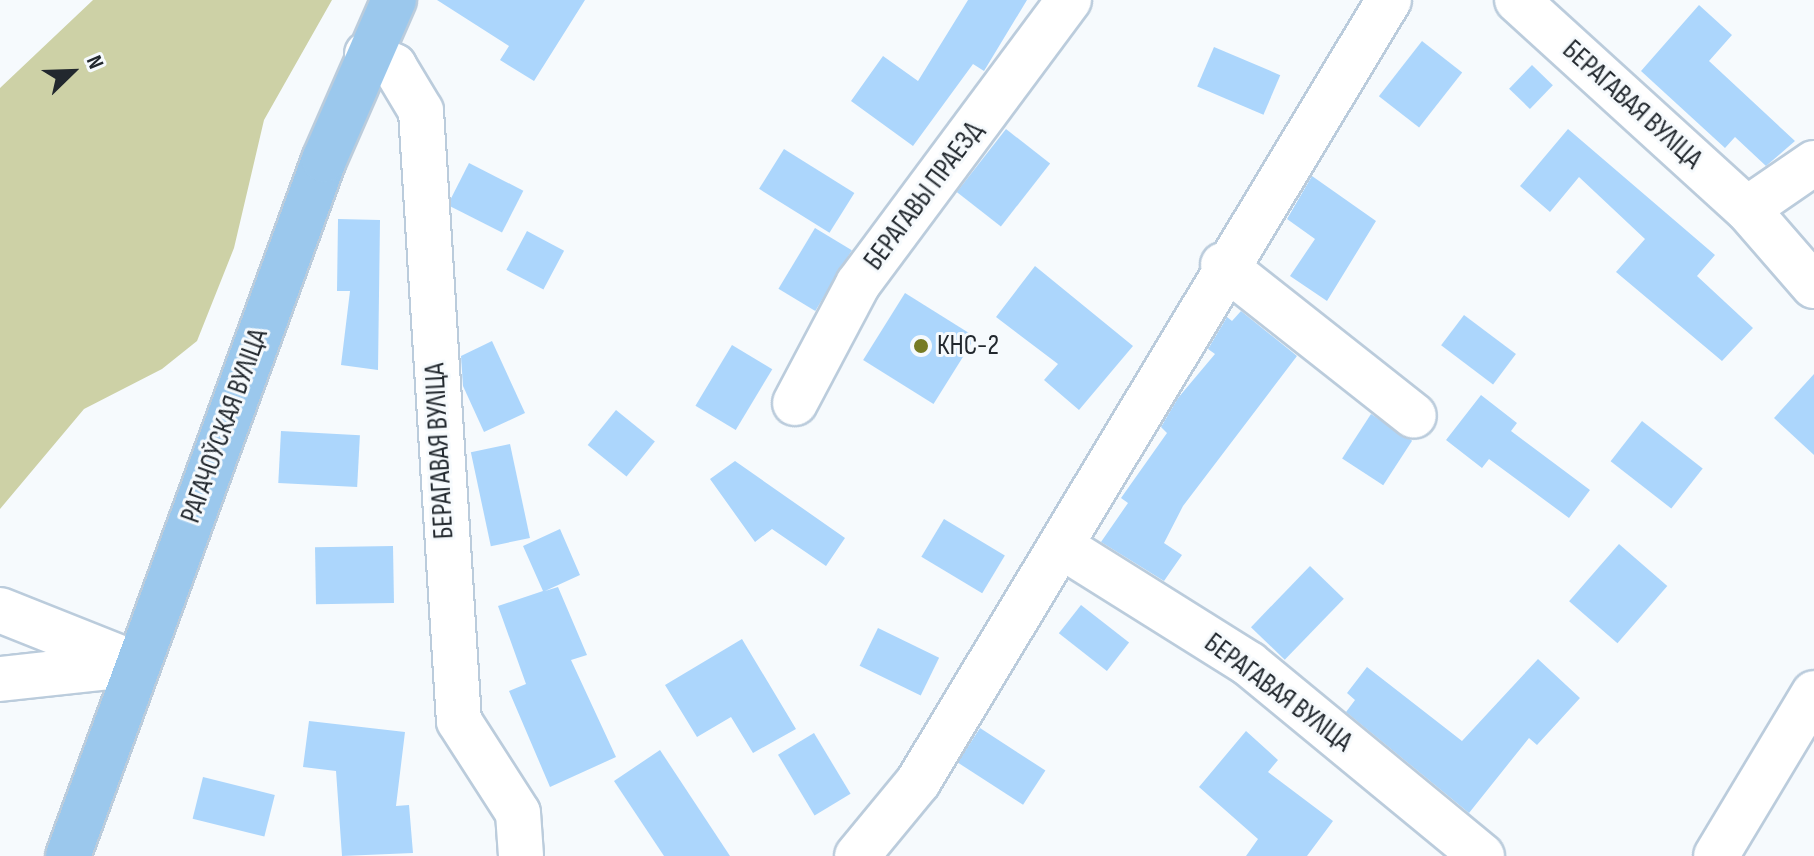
<!DOCTYPE html>
<html>
<head>
<meta charset="utf-8">
<style>
  body { margin:0 }
  #map { position:relative; width:1814px; height:856px; overflow:hidden; background:#f6fafd; font-family:"Sofia Sans Condensed",sans-serif }
  div>[style] { position:absolute }
  .green>* { inset:0; background:#cdd1a6 }
  .building>* { inset:0; background:#acd6fc; transform-origin:0 0 }
  .roads { filter:drop-shadow(2px 0 #bbccdc) drop-shadow(-2px 0 #bbccdc) drop-shadow(0 2px #bbccdc) drop-shadow(0 -2px #bbccdc) }
  .minor>* { height:44px; margin:-22px; padding:0 22px; transform-origin:22px; border-radius:22px; background:#fff }
  .major>* { height:44px; margin:-22px; padding:0 22px; transform-origin:22px; border-radius:22px; background:#9bc8ed }
  .dots>* { width:22px; height:22px; translate:-50% -50%; box-sizing:border-box; border:4px solid #f6fafd; border-radius:50% }
  span { translate:-50% -50%; white-space:nowrap; text-align:center; line-height:1.15; -webkit-text-stroke:6px #f6fafd; paint-order:stroke }
  .street-label { font-size:28px; color:#22282e }
  .poi-label { font-size:28px; color:#22282e }
  .left { translate:0 -50%; text-align:left }
  .north { position:absolute; left:32px; top:32px; width:80px; height:80px; -webkit-text-stroke:6px #f6fafd; paint-order:stroke; rotate:67deg; font-size:22px; font-weight:700; line-height:32px; text-align:center; color:#22282e }
  .north::after { content:''; display:block; margin:auto; width:28px; height:36px; background:#22282e; clip-path:polygon(50% 0,100% 100%,50% 72%,0 100%) }
</style>
</head>
<body>
<div id="map">
  <div class="green">
    <div style="clip-path:polygon(93px 0,332px 0,264px 120px,234px 248px,197px 341px,162px 369px,84px 409px,0 509px,0 88px)"></div>
  </div>
  <div class="building">
    <div style="clip-path:polygon(437px 0,585px 0,534px 81px,500px 60px,509px 46px)"></div>
    <div style="clip-path:polygon(968px 0,1027px 0,984px 71px,973px 64px,913px 146px,851px 101px,883px 56px,918px 81px)"></div>
    <div style="clip-path:polygon(1699px 5px,1732px 35px,1709px 61px,1795px 141px,1766px 166px,1735px 137px,1725px 148px,1641px 71px)"></div>
    <div style="left:1422px;top:41px;width:51px;height:70px;rotate:38deg"></div>
    <div style="left:1214px;top:47px;width:72px;height:43px;rotate:23deg"></div>
    <div style="left:1532px;top:65px;width:29px;height:33px;rotate:44deg"></div>
    <div style="left:1006px;top:129px;width:56px;height:80px;rotate:38deg"></div>
    <div style="clip-path:polygon(1568px 129px,1715px 255px,1697px 276px,1753px 328px,1722px 361px,1616px 272px,1645px 239px,1579px 177px,1550px 212px,1520px 186px)"></div>
    <div style="left:784px;top:149px;width:83px;height:47px;rotate:32deg"></div>
    <div style="left:469px;top:163px;width:61px;height:47px;rotate:27deg"></div>
    <div style="clip-path:polygon(1312px 176px,1376px 221px,1327px 301px,1290px 276px,1315px 239px,1287px 219px)"></div>
    <div style="clip-path:polygon(338px 219px,380px 220px,378px 370px,341px 365px,350px 291px,337px 291px)"></div>
    <div style="left:815px;top:228px;width:43px;height:71px;rotate:31deg"></div>
    <div style="left:527px;top:231px;width:42px;height:44px;rotate:28deg"></div>
    <div style="clip-path:polygon(1035px 266px,1133px 346px,1079px 410px,1044px 380px,1058px 364px,996px 317px)"></div>
    <div style="left:905px;top:293px;width:83px;height:79px;rotate:32deg"></div>
    <div style="clip-path:polygon(1241px 311px,1297px 356px,1183px 506px,1164px 543px,1182px 555px,1164px 581px,1101px 542px,1128px 503px,1121px 498px,1167px 433px,1161px 427px,1178px 398px,1215px 354px,1208px 349px,1227px 317px,1232px 321px)"></div>
    <div style="left:1464px;top:315px;width:65px;height:38px;rotate:37deg"></div>
    <div style="clip-path:polygon(492px 341px,525px 413px,484px 432px,463px 386px,461px 356px)"></div>
    <div style="left:732px;top:345px;width:47px;height:71px;rotate:31deg"></div>
    <div style="clip-path:polygon(1814px 374px,1814px 455px,1774px 418px)"></div>
    <div style="clip-path:polygon(1481px 395px,1517px 423px,1511px 431px,1590px 490px,1569px 518px,1489px 459px,1482px 468px,1446px 440px)"></div>
    <div style="left:616px;top:410px;width:50px;height:45px;rotate:39deg"></div>
    <div style="left:1371px;top:414px;width:49px;height:53px;rotate:33deg"></div>
    <div style="left:1642px;top:421px;width:77px;height:51px;rotate:38deg"></div>
    <div style="left:281px;top:431px;width:79px;height:52px;rotate:3deg"></div>
    <div style="left:510px;top:444px;width:96px;height:40px;rotate:78deg"></div>
    <div style="clip-path:polygon(735px 461px,845px 538px,826px 566px,772px 529px,755px 542px,710px 479px)"></div>
    <div style="left:944px;top:519px;width:71px;height:44px;rotate:31deg"></div>
    <div style="clip-path:polygon(560px 529px,580px 575px,545px 591px,558px 587px,587px 655px,571px 660px,616px 757px,550px 787px,509px 691px,526px 684px,498px 606px,543px 591px,523px 546px)"></div>
    <div style="left:1619px;top:544px;width:64px;height:76px;rotate:41deg"></div>
    <div style="left:393px;top:546px;width:57px;height:78px;rotate:89deg"></div>
    <div style="left:1310px;top:566px;width:47px;height:85px;rotate:44deg"></div>
    <div style="left:1081px;top:605px;width:61px;height:36px;rotate:38deg"></div>
    <div style="left:878px;top:628px;width:68px;height:42px;rotate:26deg"></div>
    <div style="clip-path:polygon(742px 639px,796px 729px,753px 753px,731px 717px,697px 737px,665px 685px)"></div>
    <div style="clip-path:polygon(1538px 659px,1580px 698px,1537px 745px,1529px 738px,1469px 813px,1346px 712px,1355px 700px,1347px 693px,1367px 667px,1462px 741px)"></div>
    <div style="clip-path:polygon(309px 721px,405px 732px,396px 806px,409px 805px,413px 853px,342px 856px,336px 771px,303px 767px)"></div>
    <div style="left:980px;top:728px;width:78px;height:41px;rotate:33deg"></div>
    <div style="clip-path:polygon(1246px 731px,1278px 760px,1268px 772px,1333px 821px,1307px 856px,1246px 856px,1258px 839px,1199px 787px)"></div>
    <div style="left:814px;top:733px;width:71px;height:42px;rotate:59deg"></div>
    <div style="clip-path:polygon(660px 750px,730px 856px,664px 856px,614px 781px)"></div>
    <div style="left:203px;top:777px;width:74px;height:43px;rotate:14deg"></div>
  </div>
  <div class="roads">
    <div class="minor">
      <div style="left:1517px;top:0;width:311px;rotate:42.3deg"></div>
      <div style="left:1747px;top:209px;width:102px;rotate:49deg"></div>
      <div style="left:367px;top:54px;width:30px;rotate:24deg"></div>
      <div style="left:394px;top:66px;width:52px;rotate:59deg"></div>
      <div style="left:421px;top:111px;width:611px;rotate:86.44deg"></div>
      <div style="left:459px;top:721px;width:109px;rotate:57.3deg"></div>
      <div style="left:518px;top:813px;width:43px;rotate:86deg"></div>
      <div style="left:1747px;top:209px;width:81px;rotate:-34.5deg"></div>
      <div style="left:1223px;top:265px;width:243px;rotate:38.3deg"></div>
      <div style="left:795px;top:403px;width:135px;rotate:-62.1deg"></div>
      <div style="left:858px;top:284px;width:354px;rotate:-53.4deg"></div>
      <div style="left:1061px;top:546px;width:222px;rotate:32.1deg"></div>
      <div style="left:1249px;top:664px;width:302px;rotate:39.5deg"></div>
      <div style="left:0;top:610px;width:146px;rotate:21.7deg"></div>
      <div style="left:0;top:679px;width:130px;rotate:-6.2deg"></div>
      <div style="left:857px;top:856px;width:96px;rotate:-50.5deg"></div>
      <div style="left:918px;top:782px;width:913px;rotate:-58.94deg"></div>
      <div style="left:1716px;top:856px;width:190px;rotate:-59deg"></div>
    </div>
    <div class="major">
      <div style="left:68px;top:856px;width:742px;rotate:-69.81deg"></div>
      <div style="left:324px;top:160px;width:175px;rotate:-66.4deg"></div>
    </div>
  </div>
  <div class="dots">
    <div style="left:921px;top:346px;background:#767b24"></div>
  </div>
  <div class="street-label">
    <span style="left:1632px;top:105px;rotate:42deg">БЕРАГАВАЯ ВУЛІЦА</span>
    <span style="left:924px;top:196px;rotate:-53deg">БЕРАГАВЫ ПРАЕЗД</span>
    <span style="left:225px;top:426px;rotate:-70deg">РАГАЧОЎСКАЯ ВУЛІЦА</span>
    <span style="left:440px;top:451px;rotate:-93deg">БЕРАГАВАЯ ВУЛІЦА</span>
    <span style="left:1278px;top:693px;rotate:37deg">БЕРАГАВАЯ ВУЛІЦА</span>
  </div>
  <div class="poi-label">
    <span class="left" style="left:937px;top:346px">КНС-2</span>
  </div>
  <div class="north">N</div>
</div>
</body>
</html>
